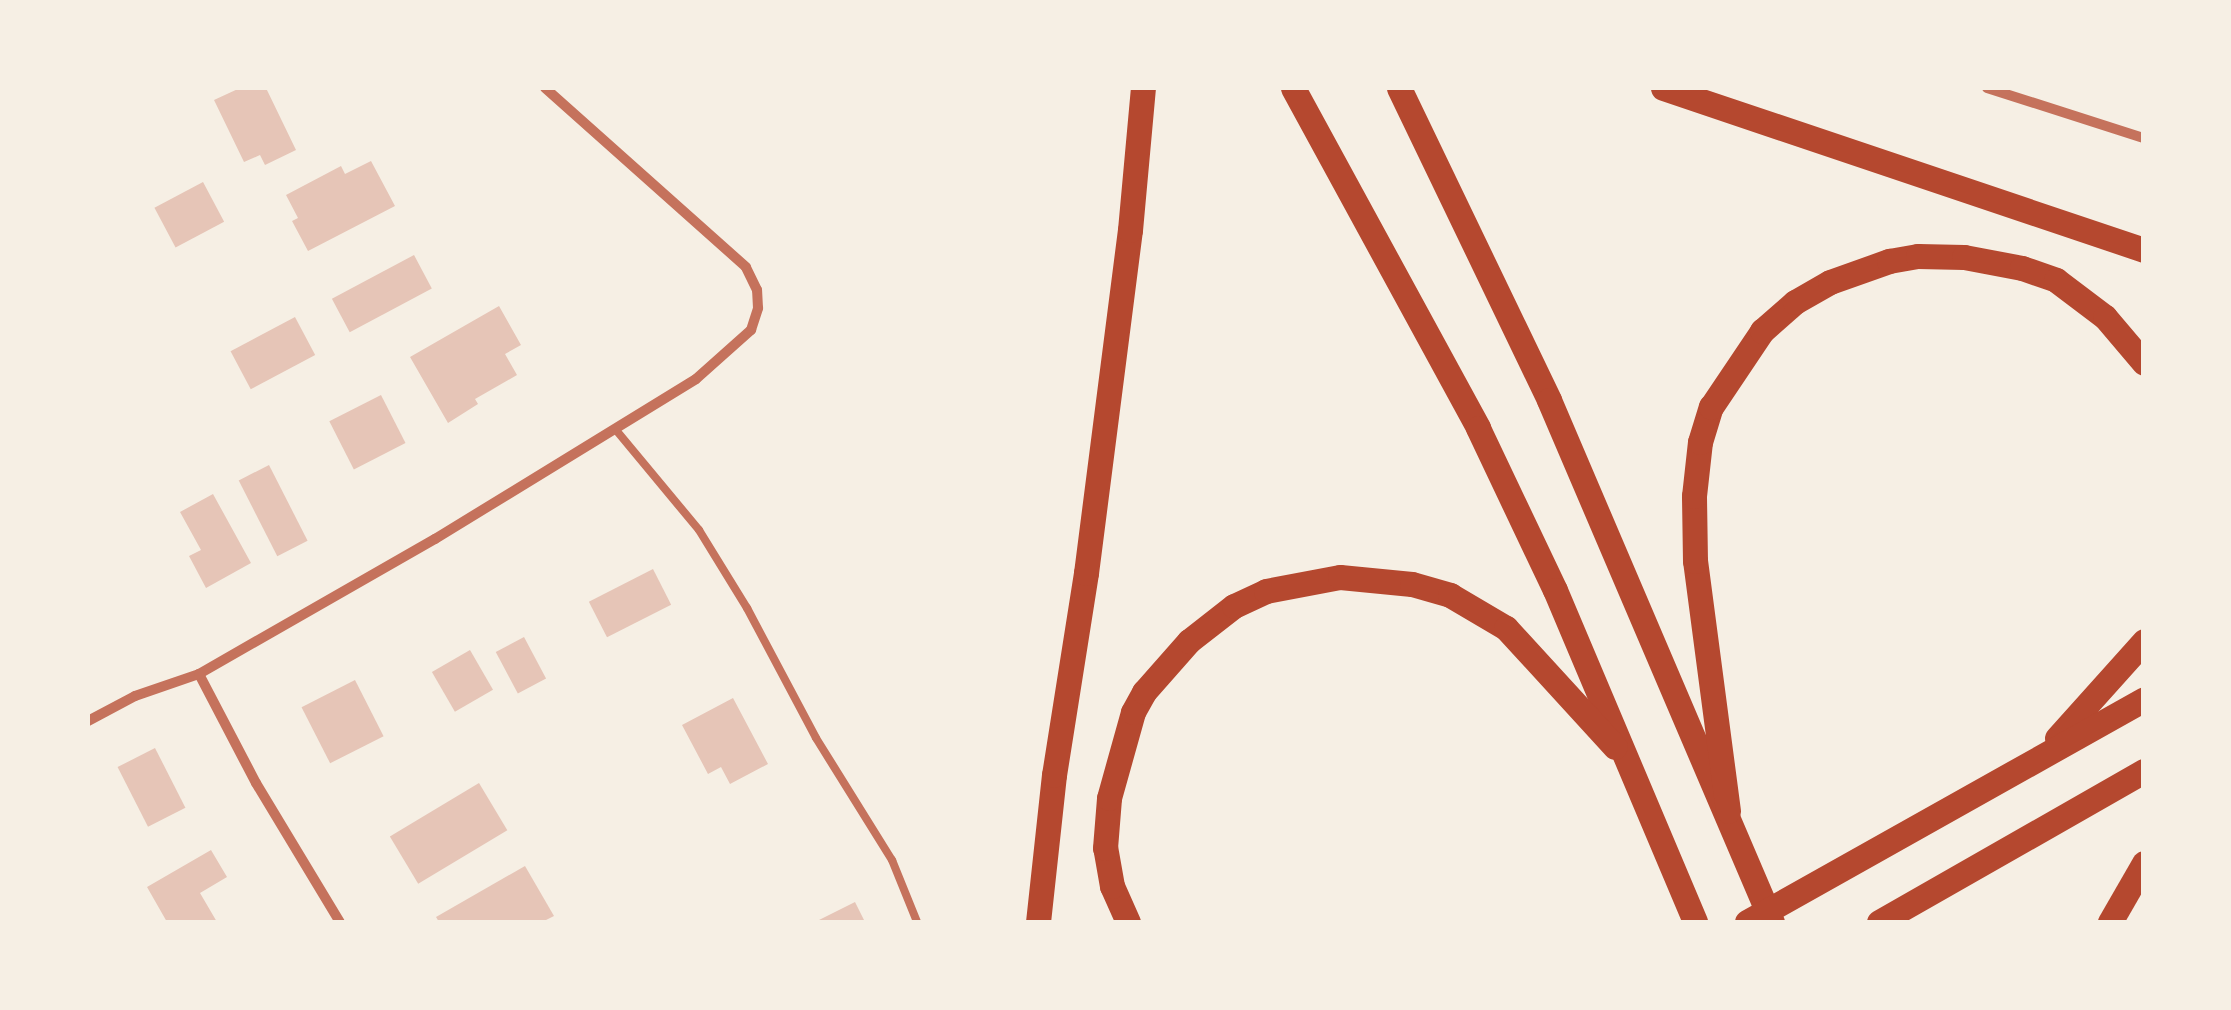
<!DOCTYPE html>
<html>
<head>
<meta charset="utf-8">
<style>
  body { margin:0 }
  #map { position:relative; width:2231px; height:1010px; overflow:hidden; background:#f6efe4; font-family:Figtree,sans-serif }
  div>[style] { position:absolute }
  .building>* { inset:0; background:#e6c5b7; transform-origin:0 0 }
  .service>* { height:8px; margin:-4px; padding:0 4px; transform-origin:4px; border-radius:4px; background:#c5725c }
  .minor>* { height:10px; margin:-5px; padding:0 5px; transform-origin:5px; border-radius:5px; background:#c5725c }
  .primary>* { height:25px; margin:-12.5px; padding:0 12.5px; transform-origin:12.5px; border-radius:12.5px; background:#b5482f }
  span { translate:-50% -50%; white-space:nowrap; text-align:center; line-height:1.15; -webkit-text-stroke:10px #f6efe4; paint-order:stroke }
  .frame { position:absolute; inset:0; border:90px solid #f6efe4; pointer-events:none }
</style>
</head>
<body>
<div id="map">
  <div class="building">
    <div style="clip-path:polygon(240px 88px,266px 88px,296px 150px,265px 165px,260px 155px,244px 162px,214px 100px)"></div>
    <div style="clip-path:polygon(371px 161px,395px 206px,308px 251px,292px 221px,298px 218px,286px 195px,341px 166px,345px 174px)"></div>
    <div style="left:203px;top:182px;width:45px;height:55px;rotate:62deg"></div>
    <div style="left:414px;top:255px;width:38px;height:93px;rotate:62deg"></div>
    <div style="clip-path:polygon(499px 306px,521px 345px,505px 354px,517px 375px,475px 399px,478px 404px,448px 423px,410px 357px)"></div>
    <div style="left:295px;top:317px;width:43px;height:73px;rotate:62deg"></div>
    <div style="left:381px;top:395px;width:54px;height:58px;rotate:63deg"></div>
    <div style="left:269px;top:465px;width:85px;height:34px;rotate:63deg"></div>
    <div style="clip-path:polygon(213px 494px,251px 563px,206px 588px,189px 556px,201px 550px,180px 512px)"></div>
    <div style="left:653px;top:569px;width:40px;height:72px;rotate:63deg"></div>
    <div style="left:524px;top:637px;width:47px;height:32px;rotate:62deg"></div>
    <div style="left:470px;top:650px;width:46px;height:44px;rotate:60deg"></div>
    <div style="left:355px;top:680px;width:63px;height:60px;rotate:63deg"></div>
    <div style="clip-path:polygon(733px 698px,768px 764px,730px 784px,721px 767px,708px 774px,682px 725px)"></div>
    <div style="left:155px;top:748px;width:67px;height:42px;rotate:63deg"></div>
    <div style="left:479px;top:783px;width:55px;height:104px;rotate:59deg"></div>
    <div style="clip-path:polygon(211px 850px,227px 877px,200px 893px,217px 922px,167px 922px,147px 887px)"></div>
    <div style="clip-path:polygon(525px 866px,554px 916px,542px 922px,439px 922px,436px 917px)"></div>
    <div style="clip-path:polygon(855px 902px,865px 922px,815px 922px)"></div>
  </div>
  <div class="service">
    <div style="left:616px;top:430px;width:130px;rotate:50.3deg"></div>
    <div style="left:699px;top:530px;width:92px;rotate:58.4deg"></div>
    <div style="left:747px;top:608px;width:147px;rotate:62deg"></div>
    <div style="left:816px;top:738px;width:144px;rotate:58.1deg"></div>
    <div style="left:892px;top:860px;width:67px;rotate:68deg"></div>
  </div>
  <div class="minor">
    <div style="left:1987px;top:88px;width:165px;rotate:17.7deg"></div>
    <div style="left:199px;top:674px;width:123px;rotate:62.4deg"></div>
    <div style="left:256px;top:783px;width:162px;rotate:58.9deg"></div>
    <div style="left:88px;top:721px;width:53px;rotate:-28deg"></div>
    <div style="left:135px;top:696px;width:68px;rotate:-19deg"></div>
    <div style="left:199px;top:674px;width:272px;rotate:-29.8deg"></div>
    <div style="left:435px;top:539px;width:306px;rotate:-31.5deg"></div>
    <div style="left:696px;top:379px;width:74px;rotate:-41.7deg"></div>
    <div style="left:751px;top:330px;width:23px;rotate:-72deg"></div>
    <div style="left:758px;top:308px;width:18px;rotate:-93deg"></div>
    <div style="left:757px;top:290px;width:25px;rotate:-116deg"></div>
    <div style="left:746px;top:267px;width:269px;rotate:-138.3deg"></div>
  </div>
  <div class="primary">
    <div style="left:1293px;top:88px;width:387px;rotate:61.4deg"></div>
    <div style="left:1478px;top:428px;width:179px;rotate:64.6deg"></div>
    <div style="left:1555px;top:590px;width:360px;rotate:67.1deg"></div>
    <div style="left:1399px;top:88px;width:346px;rotate:64.3deg"></div>
    <div style="left:1549px;top:400px;width:568px;rotate:66.87deg"></div>
    <div style="left:1663px;top:88px;width:508px;rotate:18.61deg"></div>
    <div style="left:2057px;top:738px;width:130px;rotate:-48.1deg"></div>
    <div style="left:1728px;top:811px;width:252px;rotate:-97.5deg"></div>
    <div style="left:1695px;top:561px;width:65px;rotate:-90.9deg"></div>
    <div style="left:1694px;top:496px;width:54px;rotate:-83.7deg"></div>
    <div style="left:1700px;top:442px;width:37px;rotate:-73deg"></div>
    <div style="left:1711px;top:407px;width:92px;rotate:-56.1deg"></div>
    <div style="left:1762px;top:331px;width:44px;rotate:-41.3deg"></div>
    <div style="left:1795px;top:302px;width:40px;rotate:-29.7deg"></div>
    <div style="left:1830px;top:282px;width:63px;rotate:-19.6deg"></div>
    <div style="left:1889px;top:261px;width:29px;rotate:-10deg"></div>
    <div style="left:1918px;top:256px;width:46px;rotate:1.2deg"></div>
    <div style="left:1964px;top:257px;width:59px;rotate:10.7deg"></div>
    <div style="left:2022px;top:268px;width:36px;rotate:19deg"></div>
    <div style="left:2056px;top:280px;width:61px;rotate:37.1deg"></div>
    <div style="left:2105px;top:317px;width:60px;rotate:49.7deg"></div>
    <div style="left:1038px;top:922px;width:148px;rotate:-83.8deg"></div>
    <div style="left:1054px;top:775px;width:205px;rotate:-81deg"></div>
    <div style="left:1086px;top:573px;width:346px;rotate:-82.7deg"></div>
    <div style="left:1130px;top:230px;width:143px;rotate:-84.8deg"></div>
    <div style="left:1128px;top:922px;width:39px;rotate:-114deg"></div>
    <div style="left:1112px;top:886px;width:39px;rotate:-100deg"></div>
    <div style="left:1105px;top:848px;width:50px;rotate:-85.4deg"></div>
    <div style="left:1109px;top:798px;width:89px;rotate:-74.4deg"></div>
    <div style="left:1133px;top:712px;width:23px;rotate:-61deg"></div>
    <div style="left:1144px;top:692px;width:68px;rotate:-48.6deg"></div>
    <div style="left:1189px;top:641px;width:57px;rotate:-37.9deg"></div>
    <div style="left:1234px;top:606px;width:35px;rotate:-25deg"></div>
    <div style="left:1266px;top:591px;width:75px;rotate:-10.7deg"></div>
    <div style="left:1340px;top:577px;width:72px;rotate:5.6deg"></div>
    <div style="left:1412px;top:584px;width:40px;rotate:16deg"></div>
    <div style="left:1450px;top:595px;width:65px;rotate:30.5deg"></div>
    <div style="left:1506px;top:628px;width:161px;rotate:47.5deg"></div>
    <div style="left:1747px;top:922px;width:455px;rotate:-29.3deg"></div>
    <div style="left:1879px;top:922px;width:305px;rotate:-29.7deg"></div>
    <div style="left:2110px;top:922px;width:68px;rotate:-60deg"></div>
  </div>
  <div class="frame"></div>
</div>
</body>
</html>
